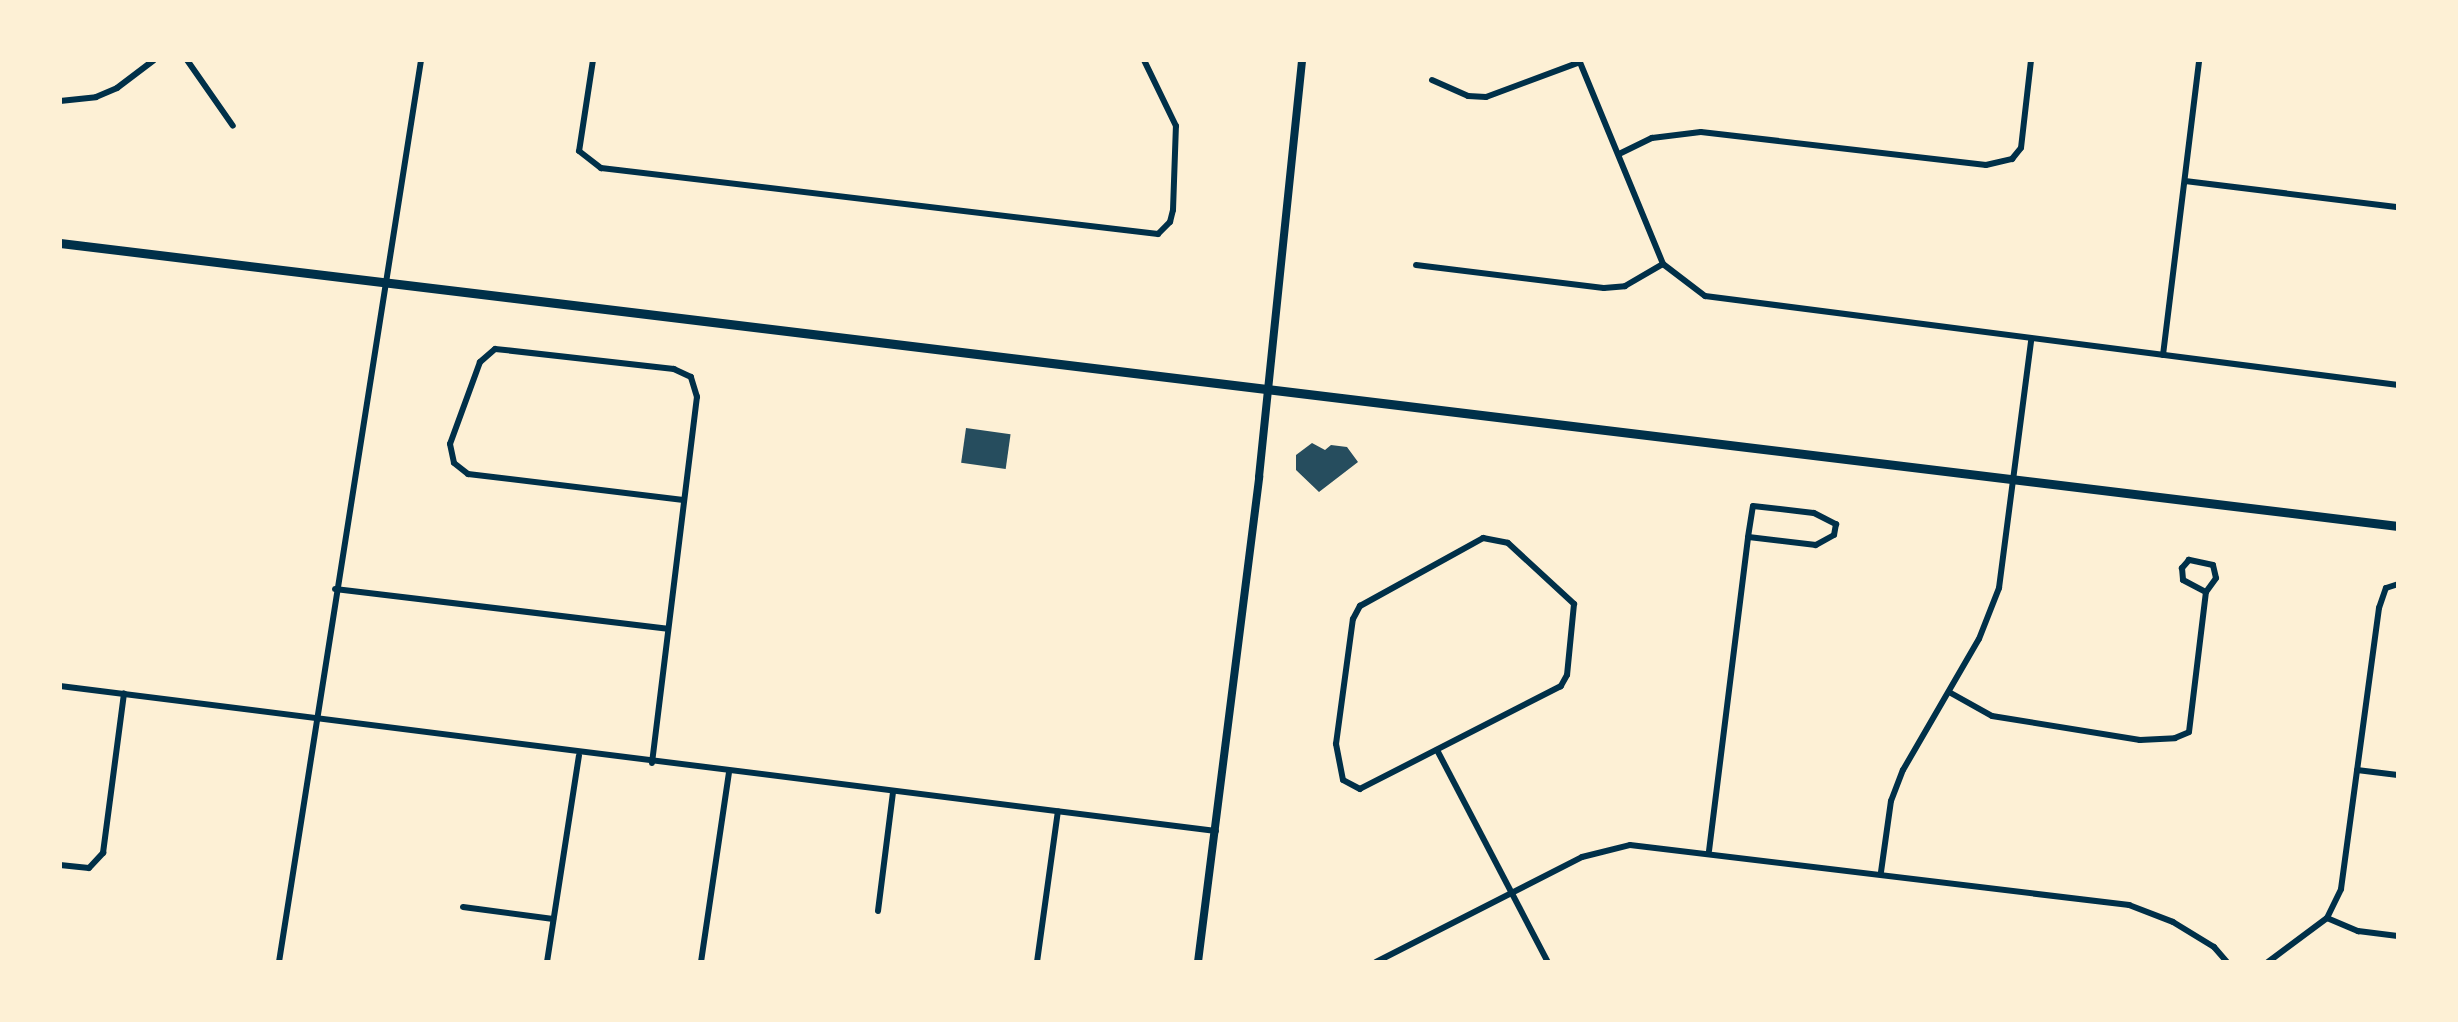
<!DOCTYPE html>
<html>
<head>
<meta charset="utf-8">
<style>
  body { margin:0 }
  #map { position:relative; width:2458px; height:1022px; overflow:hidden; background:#fdf0d5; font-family:"DM Sans",sans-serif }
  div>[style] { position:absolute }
  .building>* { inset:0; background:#264d5e; transform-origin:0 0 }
  .minor>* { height:6px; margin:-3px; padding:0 3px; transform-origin:3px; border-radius:3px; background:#003049 }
  .tertiary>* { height:8px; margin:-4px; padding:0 4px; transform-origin:4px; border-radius:4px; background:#003049 }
  .secondary>* { height:9px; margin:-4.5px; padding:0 4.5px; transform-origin:4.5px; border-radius:4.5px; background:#003049 }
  span { translate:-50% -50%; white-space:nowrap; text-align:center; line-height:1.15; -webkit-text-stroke:8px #fdf0d5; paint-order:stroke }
  .frame { position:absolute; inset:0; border:62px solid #fdf0d5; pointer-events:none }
</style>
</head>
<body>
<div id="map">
  <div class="building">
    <div style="left:966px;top:428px;width:45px;height:35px;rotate:8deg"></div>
    <div style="clip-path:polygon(1312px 443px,1325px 450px,1331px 445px,1347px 447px,1358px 462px,1319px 492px,1296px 470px,1296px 455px)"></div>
  </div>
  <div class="minor">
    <div style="left:187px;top:60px;width:80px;rotate:55.1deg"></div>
    <div style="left:593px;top:60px;width:92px;rotate:98.7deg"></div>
    <div style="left:579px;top:151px;width:28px;rotate:38deg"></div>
    <div style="left:601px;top:168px;width:561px;rotate:6.76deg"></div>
    <div style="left:1158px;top:234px;width:17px;rotate:-45deg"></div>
    <div style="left:1170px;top:222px;width:12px;rotate:-76deg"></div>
    <div style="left:1173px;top:210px;width:84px;rotate:-88deg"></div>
    <div style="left:1176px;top:126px;width:73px;rotate:-115.9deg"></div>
    <div style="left:1579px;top:60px;width:221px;rotate:67.6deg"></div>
    <div style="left:1663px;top:264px;width:53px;rotate:37.3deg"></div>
    <div style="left:1705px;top:296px;width:699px;rotate:7.32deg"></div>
    <div style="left:1432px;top:80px;width:39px;rotate:24deg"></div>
    <div style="left:1468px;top:96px;width:18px;rotate:3deg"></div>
    <div style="left:1486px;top:97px;width:100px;rotate:-20.4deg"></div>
    <div style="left:60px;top:101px;width:36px;rotate:-6deg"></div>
    <div style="left:96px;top:97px;width:23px;rotate:-23deg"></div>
    <div style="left:117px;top:88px;width:46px;rotate:-37.1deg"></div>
    <div style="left:1619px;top:154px;width:37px;rotate:-26deg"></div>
    <div style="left:1652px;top:138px;width:49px;rotate:-7deg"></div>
    <div style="left:1701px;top:132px;width:287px;rotate:6.6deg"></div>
    <div style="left:1986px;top:165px;width:27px;rotate:-13deg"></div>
    <div style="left:2012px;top:159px;width:14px;rotate:-51deg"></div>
    <div style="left:2021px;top:148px;width:89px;rotate:-83.5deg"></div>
    <div style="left:2185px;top:181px;width:215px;rotate:7deg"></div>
    <div style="left:1416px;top:265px;width:189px;rotate:7deg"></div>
    <div style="left:1604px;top:288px;width:21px;rotate:-5deg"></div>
    <div style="left:1625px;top:286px;width:44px;rotate:-30.1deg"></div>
    <div style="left:2163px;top:355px;width:297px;rotate:-83deg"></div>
    <div style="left:1483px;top:538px;width:25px;rotate:11deg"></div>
    <div style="left:1508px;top:543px;width:90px;rotate:42.7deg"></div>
    <div style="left:1574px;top:604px;width:71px;rotate:95.6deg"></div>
    <div style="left:1567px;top:675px;width:13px;rotate:119deg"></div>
    <div style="left:1561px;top:686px;width:226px;rotate:152.9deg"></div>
    <div style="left:1360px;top:789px;width:19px;rotate:-152deg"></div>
    <div style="left:1343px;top:780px;width:37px;rotate:-101deg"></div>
    <div style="left:1336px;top:744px;width:126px;rotate:-82.3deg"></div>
    <div style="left:1353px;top:619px;width:15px;rotate:-62deg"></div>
    <div style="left:1360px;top:606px;width:141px;rotate:-28.9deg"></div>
    <div style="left:335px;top:589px;width:335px;rotate:6.8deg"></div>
    <div style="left:60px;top:686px;width:1165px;rotate:7.15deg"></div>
    <div style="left:1949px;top:692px;width:49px;rotate:29.2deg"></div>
    <div style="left:1992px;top:716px;width:150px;rotate:9.2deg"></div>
    <div style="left:2140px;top:740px;width:35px;rotate:-3deg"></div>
    <div style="left:2175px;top:738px;width:15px;rotate:-23deg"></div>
    <div style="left:2189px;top:732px;width:141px;rotate:-83.1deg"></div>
    <div style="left:2206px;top:592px;width:17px;rotate:-54deg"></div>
    <div style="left:2216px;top:578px;width:13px;rotate:-103deg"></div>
    <div style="left:2213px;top:565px;width:25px;rotate:-168deg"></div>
    <div style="left:2189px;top:560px;width:11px;rotate:131deg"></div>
    <div style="left:2182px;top:568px;width:12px;rotate:85deg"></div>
    <div style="left:2183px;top:580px;width:26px;rotate:28deg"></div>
    <div style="left:1437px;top:750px;width:239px;rotate:62.4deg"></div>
    <div style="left:652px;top:763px;width:369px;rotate:-83deg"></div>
    <div style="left:697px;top:397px;width:21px;rotate:-107deg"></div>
    <div style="left:691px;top:377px;width:19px;rotate:-155deg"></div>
    <div style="left:674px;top:369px;width:180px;rotate:-173.6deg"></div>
    <div style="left:495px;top:349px;width:20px;rotate:139deg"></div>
    <div style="left:480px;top:362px;width:87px;rotate:110.1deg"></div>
    <div style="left:450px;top:444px;width:19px;rotate:78deg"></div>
    <div style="left:454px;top:463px;width:18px;rotate:38deg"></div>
    <div style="left:468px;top:474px;width:217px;rotate:6.9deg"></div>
    <div style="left:2357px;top:770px;width:41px;rotate:7deg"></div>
    <div style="left:1709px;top:851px;width:316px;rotate:-82.9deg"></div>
    <div style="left:1748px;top:537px;width:31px;rotate:-81deg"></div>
    <div style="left:1753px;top:506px;width:61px;rotate:6.5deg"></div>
    <div style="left:1814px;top:513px;width:25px;rotate:27deg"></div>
    <div style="left:1836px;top:524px;width:11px;rotate:100deg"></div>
    <div style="left:1834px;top:535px;width:21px;rotate:151deg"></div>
    <div style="left:1816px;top:545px;width:68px;rotate:-173.3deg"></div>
    <div style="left:60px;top:865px;width:29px;rotate:6deg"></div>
    <div style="left:89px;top:868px;width:21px;rotate:-47deg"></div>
    <div style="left:103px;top:853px;width:161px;rotate:-82.5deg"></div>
    <div style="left:1881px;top:872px;width:72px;rotate:-82deg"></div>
    <div style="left:1891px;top:801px;width:33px;rotate:-69deg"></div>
    <div style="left:1903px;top:770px;width:151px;rotate:-59.9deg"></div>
    <div style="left:1979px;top:639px;width:55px;rotate:-68.6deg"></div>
    <div style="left:1999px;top:588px;width:250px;rotate:-82.6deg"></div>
    <div style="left:463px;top:907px;width:91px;rotate:7.6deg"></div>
    <div style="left:878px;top:911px;width:120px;rotate:-82.8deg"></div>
    <div style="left:2327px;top:918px;width:34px;rotate:23deg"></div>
    <div style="left:2358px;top:931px;width:40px;rotate:7.1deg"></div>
    <div style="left:279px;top:962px;width:913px;rotate:-81.05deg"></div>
    <div style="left:547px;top:962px;width:209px;rotate:-81.2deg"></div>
    <div style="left:701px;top:962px;width:191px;rotate:-81.6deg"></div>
    <div style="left:1037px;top:962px;width:152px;rotate:-82.1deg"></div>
    <div style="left:1376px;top:962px;width:231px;rotate:-27deg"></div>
    <div style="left:1582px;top:857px;width:49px;rotate:-14deg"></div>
    <div style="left:1630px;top:845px;width:503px;rotate:6.86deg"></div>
    <div style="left:2129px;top:905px;width:47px;rotate:21.1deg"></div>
    <div style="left:2173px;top:922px;width:48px;rotate:31.4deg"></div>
    <div style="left:2214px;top:947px;width:20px;rotate:49deg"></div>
    <div style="left:2268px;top:962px;width:74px;rotate:-36.7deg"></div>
    <div style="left:2327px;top:918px;width:32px;rotate:-64deg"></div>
    <div style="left:2341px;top:889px;width:284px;rotate:-82.3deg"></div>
    <div style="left:2379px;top:608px;width:21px;rotate:-71deg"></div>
    <div style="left:2386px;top:588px;width:13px;rotate:-18deg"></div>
  </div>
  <div class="tertiary">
    <div style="left:1198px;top:962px;width:489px;rotate:-82.8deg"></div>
    <div style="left:1259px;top:477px;width:419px;rotate:-84.1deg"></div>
  </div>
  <div class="secondary">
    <div style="left:60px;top:243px;width:2355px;rotate:6.9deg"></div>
  </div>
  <div class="frame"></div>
</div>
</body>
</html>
